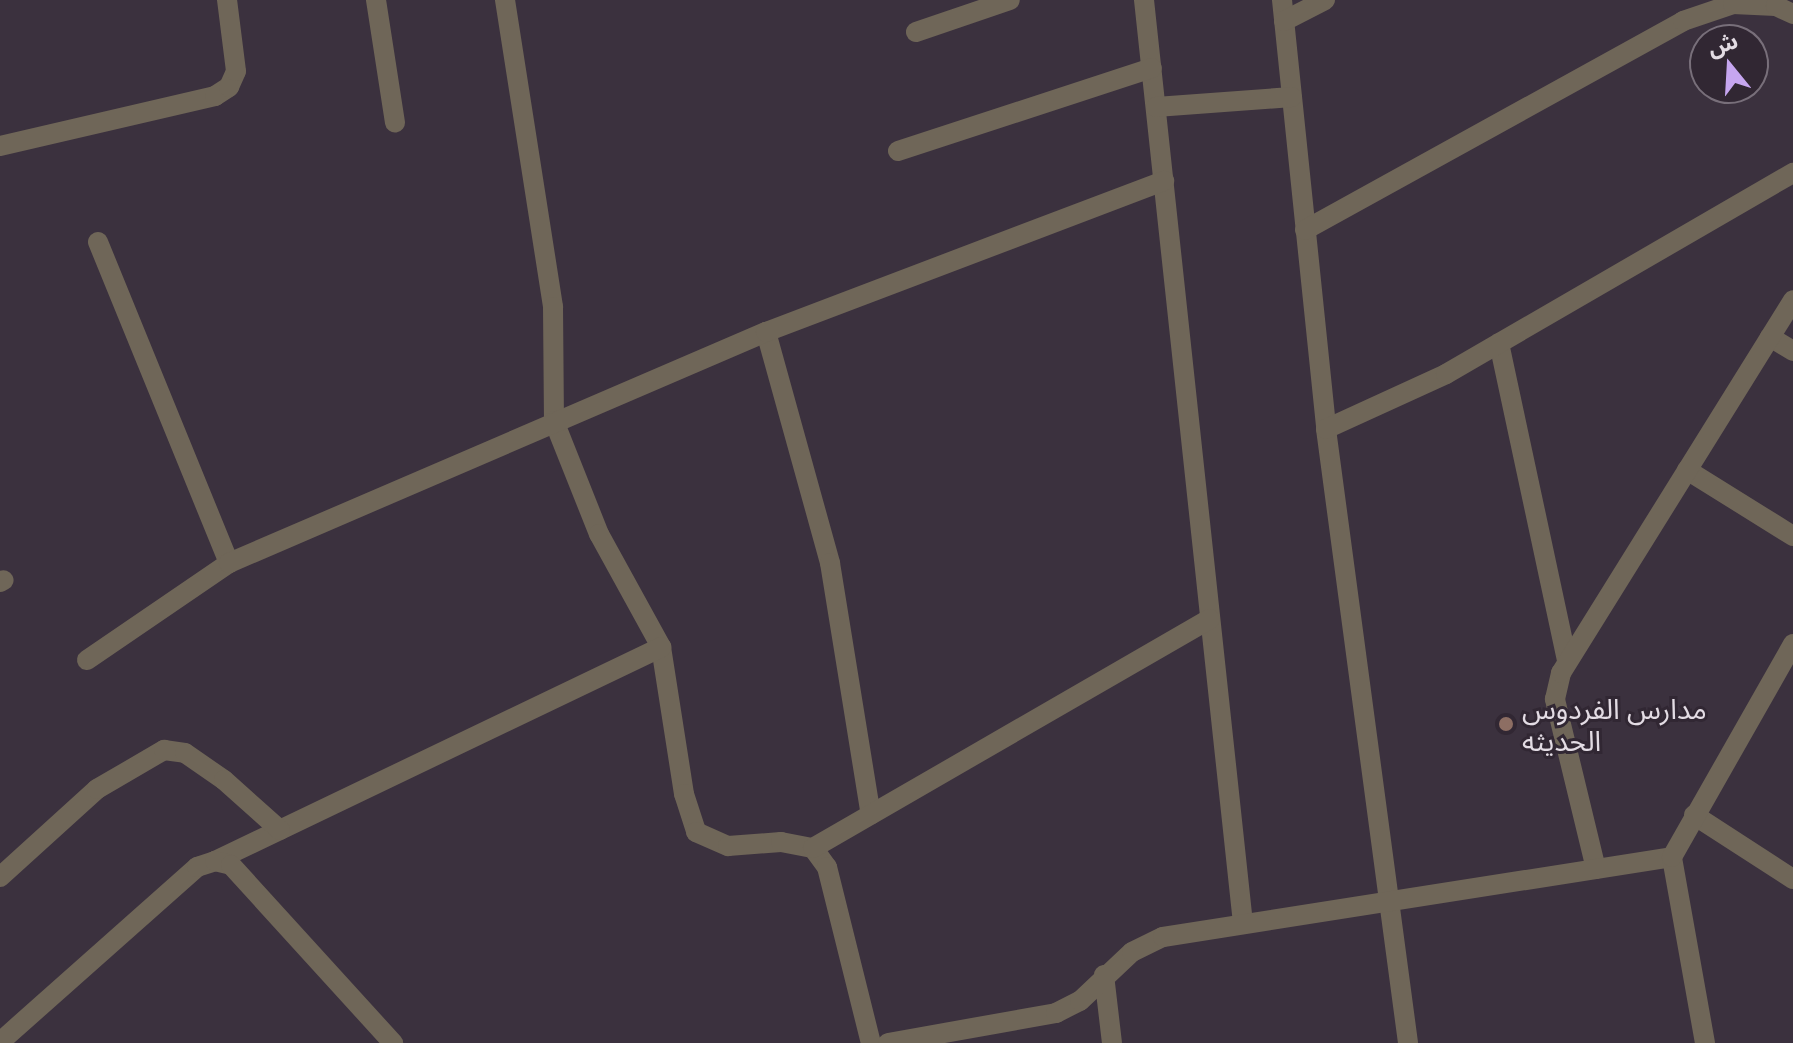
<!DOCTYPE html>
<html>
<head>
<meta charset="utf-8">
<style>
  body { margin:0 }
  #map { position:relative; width:1793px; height:1043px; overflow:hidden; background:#3b313e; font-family:"Open Sans","Noto Sans Arabic",sans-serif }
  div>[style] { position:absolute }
  .minor>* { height:20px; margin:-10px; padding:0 10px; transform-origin:10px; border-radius:10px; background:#6f6658 }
  .dots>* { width:22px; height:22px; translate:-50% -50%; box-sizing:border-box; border:4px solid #312733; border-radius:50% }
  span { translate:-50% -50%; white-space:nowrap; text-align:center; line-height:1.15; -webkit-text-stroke:6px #312733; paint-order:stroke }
  .poi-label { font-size:28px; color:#e3dce4 }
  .left { translate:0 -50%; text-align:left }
  .north { position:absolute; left:1689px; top:24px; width:80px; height:80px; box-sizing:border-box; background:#312733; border:2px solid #786f7a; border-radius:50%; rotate:342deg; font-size:22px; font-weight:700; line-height:32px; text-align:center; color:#e3dce4 }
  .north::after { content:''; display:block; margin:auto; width:28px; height:36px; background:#c6a6f0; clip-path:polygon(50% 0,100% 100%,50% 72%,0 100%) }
</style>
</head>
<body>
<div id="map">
  <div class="minor">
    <div style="left:376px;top:0;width:124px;rotate:81.2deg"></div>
    <div style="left:505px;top:0;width:311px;rotate:81.1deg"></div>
    <div style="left:553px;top:307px;width:114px;rotate:89.5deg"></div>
    <div style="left:554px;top:421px;width:122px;rotate:68.3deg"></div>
    <div style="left:599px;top:534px;width:129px;rotate:61.2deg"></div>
    <div style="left:661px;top:647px;width:149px;rotate:81.1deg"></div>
    <div style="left:684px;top:794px;width:40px;rotate:72deg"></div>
    <div style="left:696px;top:832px;width:35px;rotate:24deg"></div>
    <div style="left:728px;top:846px;width:53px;rotate:-4.3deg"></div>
    <div style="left:781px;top:842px;width:33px;rotate:11deg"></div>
    <div style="left:813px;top:848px;width:24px;rotate:54deg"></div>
    <div style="left:827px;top:867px;width:181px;rotate:76deg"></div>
    <div style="left:1144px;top:0;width:929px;rotate:83.88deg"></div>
    <div style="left:1282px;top:0;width:431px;rotate:84.1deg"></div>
    <div style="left:1326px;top:429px;width:619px;rotate:82.39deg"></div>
    <div style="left:1284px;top:21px;width:46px;rotate:-27.1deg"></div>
    <div style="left:916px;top:32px;width:99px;rotate:-18.8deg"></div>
    <div style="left:1156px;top:107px;width:136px;rotate:-4.2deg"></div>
    <div style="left:0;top:146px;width:221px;rotate:-13.1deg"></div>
    <div style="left:215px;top:96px;width:17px;rotate:-33deg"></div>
    <div style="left:229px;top:87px;width:17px;rotate:-66deg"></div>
    <div style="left:236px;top:71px;width:72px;rotate:-97.2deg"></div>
    <div style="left:898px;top:151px;width:267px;rotate:-18.1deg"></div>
    <div style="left:1305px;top:230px;width:432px;rotate:-28.9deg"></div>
    <div style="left:1683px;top:21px;width:53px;rotate:-18.8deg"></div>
    <div style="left:1733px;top:4px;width:43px;rotate:2.7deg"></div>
    <div style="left:1776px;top:6px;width:19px;rotate:25deg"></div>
    <div style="left:98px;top:242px;width:347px;rotate:67.8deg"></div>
    <div style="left:766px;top:332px;width:240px;rotate:74.5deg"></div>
    <div style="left:830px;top:563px;width:255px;rotate:80.8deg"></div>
    <div style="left:1770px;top:337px;width:27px;rotate:31deg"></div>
    <div style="left:1499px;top:343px;width:324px;rotate:77.9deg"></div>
    <div style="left:1326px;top:429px;width:132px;rotate:-24.6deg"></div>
    <div style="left:1446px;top:374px;width:401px;rotate:-30.1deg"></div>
    <div style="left:1687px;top:470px;width:125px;rotate:31.9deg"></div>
    <div style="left:0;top:582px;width:4px;rotate:-27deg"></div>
    <div style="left:87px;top:660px;width:172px;rotate:-34.3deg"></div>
    <div style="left:229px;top:563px;width:585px;rotate:-23.28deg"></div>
    <div style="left:766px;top:332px;width:426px;rotate:-20.8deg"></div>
    <div style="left:1694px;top:815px;width:118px;rotate:32.9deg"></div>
    <div style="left:813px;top:848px;width:458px;rotate:-30deg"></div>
    <div style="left:215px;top:861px;width:495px;rotate:-25.6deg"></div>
    <div style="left:1596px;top:869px;width:175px;rotate:-103.6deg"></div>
    <div style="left:1555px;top:699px;width:27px;rotate:-77deg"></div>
    <div style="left:1561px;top:673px;width:439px;rotate:-58.1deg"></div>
    <div style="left:0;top:877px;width:131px;rotate:-42.2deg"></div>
    <div style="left:97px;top:789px;width:78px;rotate:-30.2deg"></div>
    <div style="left:164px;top:750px;width:21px;rotate:8deg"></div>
    <div style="left:185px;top:753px;width:47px;rotate:34.7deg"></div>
    <div style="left:224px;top:780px;width:75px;rotate:41.8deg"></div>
    <div style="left:1104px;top:975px;width:68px;rotate:83.3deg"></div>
    <div style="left:0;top:1042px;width:264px;rotate:-41.6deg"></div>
    <div style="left:197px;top:867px;width:19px;rotate:-18deg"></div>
    <div style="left:215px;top:861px;width:16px;rotate:14deg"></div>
    <div style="left:231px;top:865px;width:241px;rotate:47.7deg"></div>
    <div style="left:888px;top:1043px;width:171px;rotate:-10.1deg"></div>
    <div style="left:1056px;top:1013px;width:27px;rotate:-27deg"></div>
    <div style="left:1080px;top:1001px;width:71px;rotate:-43.3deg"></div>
    <div style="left:1132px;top:952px;width:34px;rotate:-26deg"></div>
    <div style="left:1163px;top:937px;width:515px;rotate:-8.93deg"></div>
    <div style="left:1705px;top:1043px;width:189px;rotate:-100.1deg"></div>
    <div style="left:1672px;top:857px;width:245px;rotate:-60.4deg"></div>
  </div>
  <div class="dots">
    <div style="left:1506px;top:724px;background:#8d6e63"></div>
  </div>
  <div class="poi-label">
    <span class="left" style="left:1522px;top:724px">مدارس الفردوس<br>الحديثه</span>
  </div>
  <div class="north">ش</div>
</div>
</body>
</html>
